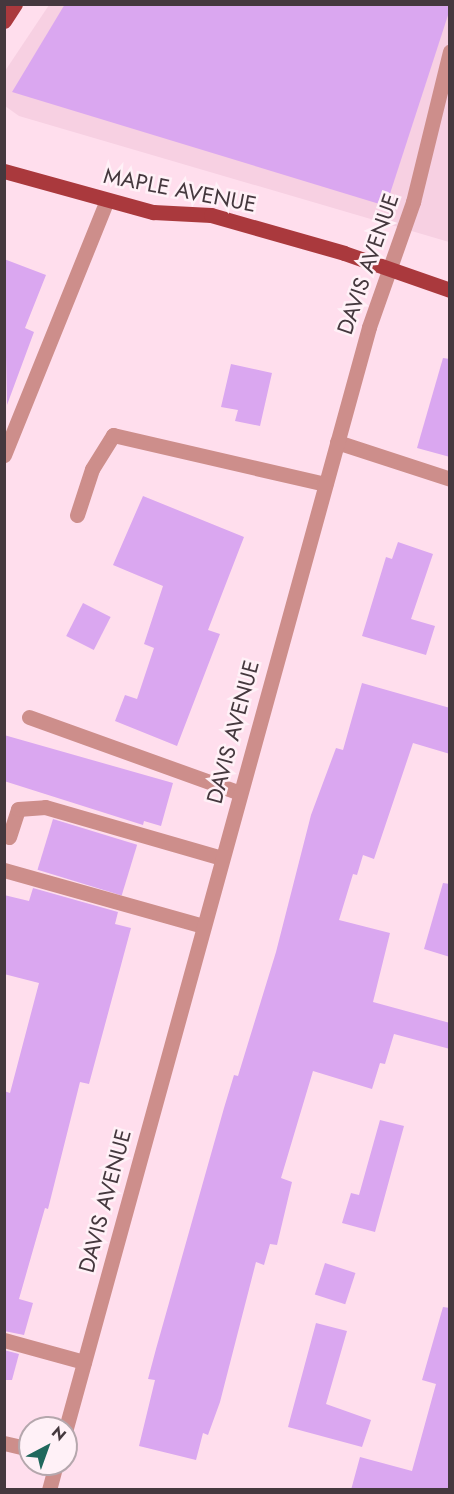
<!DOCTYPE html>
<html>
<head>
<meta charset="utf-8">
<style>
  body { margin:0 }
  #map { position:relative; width:454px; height:1494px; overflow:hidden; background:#ffdeed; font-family:Jost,sans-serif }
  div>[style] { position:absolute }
  .built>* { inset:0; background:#f7d0e2 }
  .building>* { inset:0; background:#daa7f0; transform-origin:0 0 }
  .minor>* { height:15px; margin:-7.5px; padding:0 7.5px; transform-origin:7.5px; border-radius:7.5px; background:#cd8e8b }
  .major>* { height:15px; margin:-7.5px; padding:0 7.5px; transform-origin:7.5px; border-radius:7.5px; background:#aa393d }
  span { translate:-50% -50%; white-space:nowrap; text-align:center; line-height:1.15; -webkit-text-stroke:5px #fff1f7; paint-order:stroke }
  .street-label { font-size:22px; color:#45383e }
  .frame { position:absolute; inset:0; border:6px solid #45383e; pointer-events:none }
  .north { position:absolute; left:18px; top:1416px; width:60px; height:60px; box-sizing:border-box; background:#fff1f7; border:2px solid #b5a7ad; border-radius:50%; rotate:41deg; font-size:16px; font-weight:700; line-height:24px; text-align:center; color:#45383e }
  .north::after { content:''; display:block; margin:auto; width:21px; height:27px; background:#20685d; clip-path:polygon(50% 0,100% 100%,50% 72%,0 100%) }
</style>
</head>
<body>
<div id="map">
  <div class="built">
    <div style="clip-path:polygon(49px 5px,449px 5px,449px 242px,19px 116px,5px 106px,5px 71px)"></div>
  </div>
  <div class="building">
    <div style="clip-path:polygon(65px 4px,450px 4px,450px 9px,386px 206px,12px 92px)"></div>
    <div style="clip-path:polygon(4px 259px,46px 275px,25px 328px,34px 332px,7px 405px)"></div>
    <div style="clip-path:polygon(443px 358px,450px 359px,450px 457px,417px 448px)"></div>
    <div style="clip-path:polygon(231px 364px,272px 373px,260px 426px,235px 421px,238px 410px,221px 407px)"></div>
    <div style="clip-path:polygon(143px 496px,244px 537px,208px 630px,220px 634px,177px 746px,115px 721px,125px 695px,137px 699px,154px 648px,144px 644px,163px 586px,113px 565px)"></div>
    <div style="clip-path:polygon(398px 542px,433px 554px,411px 619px,435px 626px,426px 655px,362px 636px,386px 557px,392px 559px)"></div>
    <div style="left:83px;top:603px;width:31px;height:37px;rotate:27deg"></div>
    <div style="clip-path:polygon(362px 683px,450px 708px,450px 754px,413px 743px,374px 859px,363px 855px,357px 875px,353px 874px,339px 920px,390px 933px,373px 1002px,450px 1023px,450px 1049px,394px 1034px,385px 1064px,380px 1063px,372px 1089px,313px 1071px,281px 1178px,292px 1182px,277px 1245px,270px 1244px,264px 1265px,256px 1262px,220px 1402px,208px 1435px,203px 1433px,196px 1460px,139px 1446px,155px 1380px,148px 1379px,156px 1349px,224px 1108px,234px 1075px,238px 1076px,276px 952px,311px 815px,336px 748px,343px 750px)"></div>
    <div style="clip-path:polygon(4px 735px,173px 783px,161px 826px,144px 821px,143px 825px,4px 781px)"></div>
    <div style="left:53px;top:819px;width:88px;height:53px;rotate:17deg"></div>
    <div style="clip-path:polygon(443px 883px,450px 884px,450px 957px,424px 949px)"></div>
    <div style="clip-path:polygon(33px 888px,118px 912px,115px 924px,131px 928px,89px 1084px,80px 1082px,48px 1209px,45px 1208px,19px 1299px,33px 1303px,24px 1335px,4px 1331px,4px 1091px,10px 1093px,39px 983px,4px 974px,4px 895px,29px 901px)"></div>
    <div style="clip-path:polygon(380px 1120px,404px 1126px,375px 1232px,342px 1223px,351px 1193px,359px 1195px)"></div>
    <div style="left:325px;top:1263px;width:32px;height:33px;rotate:18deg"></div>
    <div style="clip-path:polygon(443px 1307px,450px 1308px,450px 1490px,351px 1490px,360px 1457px,412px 1471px,436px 1384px,422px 1380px)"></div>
    <div style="clip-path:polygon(316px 1323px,347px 1331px,326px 1404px,371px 1420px,362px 1447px,288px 1427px)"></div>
    <div style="clip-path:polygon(4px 1350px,19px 1354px,12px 1380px,4px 1380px)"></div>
  </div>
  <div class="minor">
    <div style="left:337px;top:442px;width:119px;rotate:18.1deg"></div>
    <div style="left:4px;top:455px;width:275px;rotate:-68deg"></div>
    <div style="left:77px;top:515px;width:48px;rotate:-71.9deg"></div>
    <div style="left:92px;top:469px;width:40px;rotate:-58deg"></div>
    <div style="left:113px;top:435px;width:218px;rotate:13deg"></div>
    <div style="left:29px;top:717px;width:224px;rotate:19.8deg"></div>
    <div style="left:9px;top:837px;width:29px;rotate:-72deg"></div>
    <div style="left:18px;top:809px;width:27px;rotate:-4deg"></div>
    <div style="left:45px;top:807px;width:184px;rotate:16.1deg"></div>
    <div style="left:4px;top:870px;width:207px;rotate:15.7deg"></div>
    <div style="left:4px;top:1340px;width:83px;rotate:15.4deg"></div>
    <div style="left:66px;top:1428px;width:1142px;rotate:-74.61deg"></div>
    <div style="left:369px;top:327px;width:133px;rotate:-70.6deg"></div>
    <div style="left:413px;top:202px;width:155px;rotate:-76.2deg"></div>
    <div style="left:4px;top:1443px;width:27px;rotate:13deg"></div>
    <div style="left:49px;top:1490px;width:27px;rotate:-75deg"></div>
  </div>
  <div class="major">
    <div style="left:4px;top:21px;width:20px;rotate:-57deg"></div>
    <div style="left:4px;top:171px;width:155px;rotate:15.4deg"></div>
    <div style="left:153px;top:212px;width:58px;rotate:3deg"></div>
    <div style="left:211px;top:215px;width:138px;rotate:15.9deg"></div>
    <div style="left:344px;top:253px;width:112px;rotate:19.2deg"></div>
  </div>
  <div class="street-label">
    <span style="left:180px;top:190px;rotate:11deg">MAPLE AVENUE</span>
    <span style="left:368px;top:264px;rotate:-71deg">DAVIS AVENUE</span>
    <span style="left:233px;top:732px;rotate:-75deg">DAVIS AVENUE</span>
    <span style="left:105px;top:1201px;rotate:-75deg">DAVIS AVENUE</span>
  </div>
  <div class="frame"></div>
  <div class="north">N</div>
</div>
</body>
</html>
